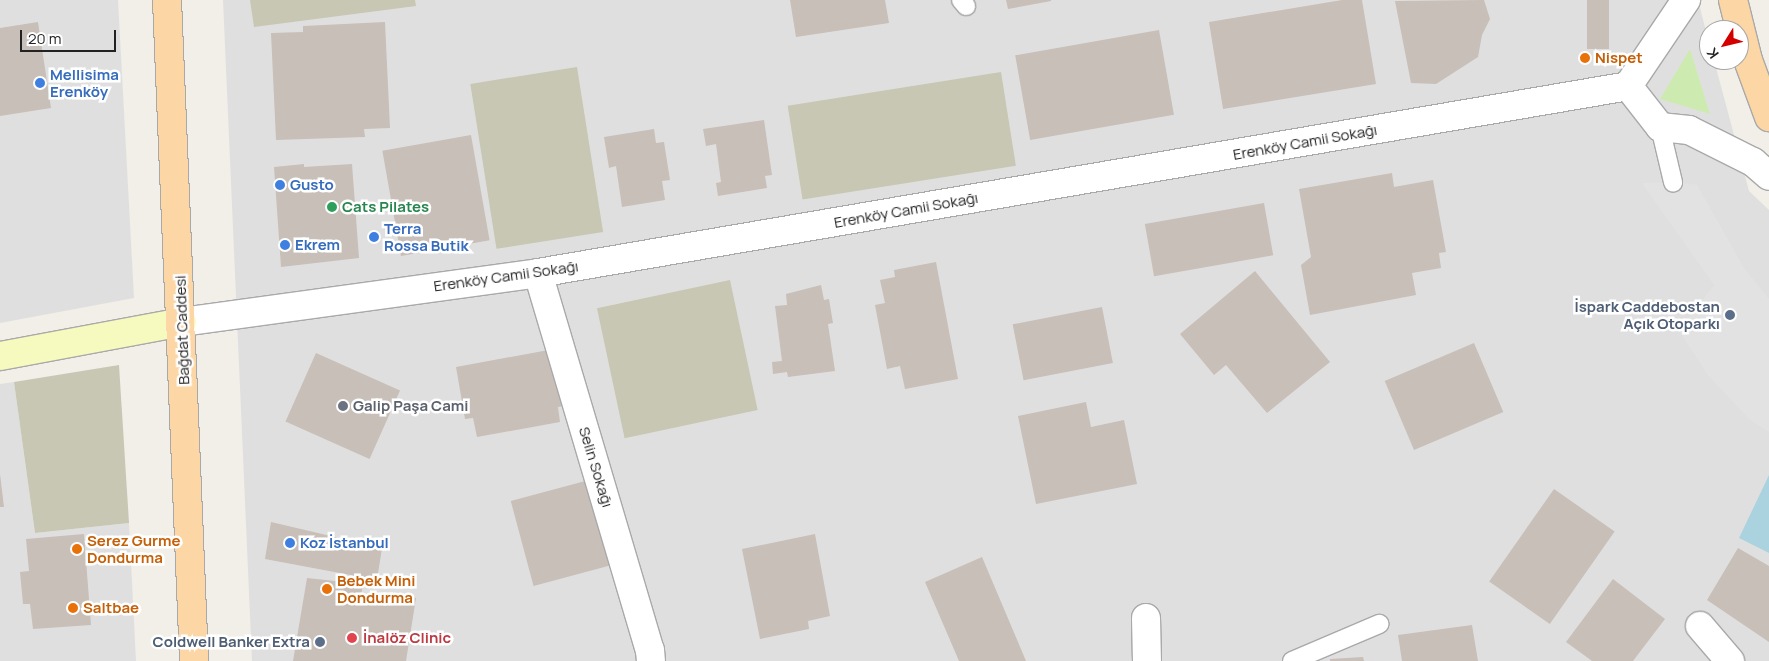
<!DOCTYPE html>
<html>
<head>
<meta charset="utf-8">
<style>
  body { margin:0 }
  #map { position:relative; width:1769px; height:661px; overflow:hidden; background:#f2efe9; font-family:Manrope,sans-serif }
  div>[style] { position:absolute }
  .residential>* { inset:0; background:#e0dfdf }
  .construction>* { inset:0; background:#c7c7b4; transform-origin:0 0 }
  .grass>* { inset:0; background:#cdebb0 }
  .parking>* { inset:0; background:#e2e2e2 }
  .water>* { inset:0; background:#aad3df }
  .building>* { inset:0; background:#c7bfb8; transform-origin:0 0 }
  .roads { filter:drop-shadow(1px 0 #a9a9a9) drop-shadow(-1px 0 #a9a9a9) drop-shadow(0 1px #a9a9a9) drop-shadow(0 -1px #a9a9a9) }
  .service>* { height:18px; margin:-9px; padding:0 9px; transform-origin:9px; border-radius:9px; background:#fff }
  .minor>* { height:28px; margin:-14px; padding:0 14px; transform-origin:14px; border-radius:14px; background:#fff }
  .secondary>* { height:28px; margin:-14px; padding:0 14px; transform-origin:14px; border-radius:14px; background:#f7fabf }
  .primary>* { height:28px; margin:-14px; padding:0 14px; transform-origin:14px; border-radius:14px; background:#fcd6a4 }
  .dots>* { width:14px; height:14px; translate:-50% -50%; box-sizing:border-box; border:2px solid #fff; border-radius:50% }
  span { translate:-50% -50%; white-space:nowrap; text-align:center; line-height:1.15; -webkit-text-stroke:5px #fff; paint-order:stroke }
  .food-label { font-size:15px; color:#c56008; font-weight:700 }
  .left { translate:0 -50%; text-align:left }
  .shop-label { font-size:15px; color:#366cbe; font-weight:700 }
  .street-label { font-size:15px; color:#222 }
  .leisure-label { font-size:15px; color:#27864d; font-weight:700 }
  .service-label { font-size:15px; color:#4e5e75; font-weight:700 }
  .right { translate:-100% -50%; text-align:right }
  .worship-label { font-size:15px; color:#5b616d; font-weight:700 }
  .health-label { font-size:15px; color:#be3a42; font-weight:700 }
  .north { position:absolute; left:1699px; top:20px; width:50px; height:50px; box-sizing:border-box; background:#fff; border:1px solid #a7a7a7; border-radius:50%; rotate:234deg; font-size:14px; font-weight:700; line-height:20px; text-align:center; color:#222 }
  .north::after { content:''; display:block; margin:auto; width:18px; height:22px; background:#d40000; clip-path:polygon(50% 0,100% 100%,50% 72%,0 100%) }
  .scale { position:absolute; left:20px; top:30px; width:96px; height:22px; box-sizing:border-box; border:2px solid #222; border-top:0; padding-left:6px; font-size:15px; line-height:18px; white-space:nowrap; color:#222; -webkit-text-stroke:4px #fff; paint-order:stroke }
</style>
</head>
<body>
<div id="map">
  <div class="residential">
    <div style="clip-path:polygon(0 0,118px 0,134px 298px,0 323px)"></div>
    <div style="clip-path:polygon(223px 0,1698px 0,1709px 43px,1709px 60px,1714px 60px,1749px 191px,1769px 210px,1769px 661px,252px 661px)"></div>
    <div style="clip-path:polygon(14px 382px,35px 533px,129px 523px,136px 661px,0 661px,0 384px)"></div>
  </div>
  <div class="construction">
    <div style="clip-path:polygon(250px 0,415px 0,416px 6px,254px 27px)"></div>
    <div style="left:577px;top:67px;width:167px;height:108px;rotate:81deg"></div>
    <div style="left:1001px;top:72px;width:95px;height:216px;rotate:81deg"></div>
    <div style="left:730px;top:280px;width:133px;height:136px;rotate:78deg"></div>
    <div style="clip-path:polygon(119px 365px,129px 523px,35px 533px,14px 382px)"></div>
  </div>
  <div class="grass">
    <div style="clip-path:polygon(1690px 49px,1710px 114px,1660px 99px)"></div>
  </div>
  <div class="parking">
    <div style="clip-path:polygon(1673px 182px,1697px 185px,1744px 268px,1769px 299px,1769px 432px,1749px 419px,1708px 375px,1679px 331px,1714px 285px,1642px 183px)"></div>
  </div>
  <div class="water">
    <div style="clip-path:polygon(1769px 475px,1769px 553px,1739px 538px)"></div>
  </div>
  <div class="building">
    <div style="clip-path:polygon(790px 0,885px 0,889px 23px,796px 37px)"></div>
    <div style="clip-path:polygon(1006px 0,1051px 0,1051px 1px,1008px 9px)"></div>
    <div style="clip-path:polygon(1342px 0,1362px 0,1376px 84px,1223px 109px,1209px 22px)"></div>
    <div style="clip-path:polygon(1484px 0,1490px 19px,1482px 35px,1478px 57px,1436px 84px,1411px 83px,1395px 1px)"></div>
    <div style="left:1587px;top:0;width:22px;height:49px"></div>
    <div style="clip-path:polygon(38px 22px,51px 108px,0 116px,0 28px)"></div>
    <div style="clip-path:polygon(385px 22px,390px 128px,364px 129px,365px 137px,276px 140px,271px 33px,303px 32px,303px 26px)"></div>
    <div style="left:1159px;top:30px;width:86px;height:146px;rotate:80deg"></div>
    <div style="clip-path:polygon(764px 120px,772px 175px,765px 176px,767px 188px,718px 196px,716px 183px,721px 182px,716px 144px,706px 146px,703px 129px)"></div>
    <div style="clip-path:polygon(654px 129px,656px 143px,664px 142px,670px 180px,662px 181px,665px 200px,622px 207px,616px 166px,609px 168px,604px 137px)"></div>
    <div style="left:471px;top:135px;width:107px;height:90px;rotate:80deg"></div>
    <div style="clip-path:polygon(304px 164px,304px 167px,352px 164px,359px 258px,281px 267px,274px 167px)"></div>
    <div style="clip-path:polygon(1392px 173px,1394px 187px,1433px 180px,1446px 252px,1439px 253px,1441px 268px,1412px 273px,1416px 295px,1310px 315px,1301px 265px,1311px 257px,1299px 189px)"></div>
    <div style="left:1264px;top:203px;width:53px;height:121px;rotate:80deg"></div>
    <div style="clip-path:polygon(936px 262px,958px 379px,905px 389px,900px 366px,887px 369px,875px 305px,885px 303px,880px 280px,895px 277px,894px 270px)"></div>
    <div style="clip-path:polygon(1255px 271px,1330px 362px,1267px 413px,1226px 365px,1214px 375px,1180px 334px)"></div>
    <div style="clip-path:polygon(821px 285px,824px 300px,829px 299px,833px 323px,828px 324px,835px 371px,788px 377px,787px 372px,773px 374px,772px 362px,782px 361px,775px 306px,787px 305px,786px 294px)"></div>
    <div style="left:1102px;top:307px;width:57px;height:91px;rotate:79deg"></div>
    <div style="left:1474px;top:343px;width:75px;height:97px;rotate:67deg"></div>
    <div style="clip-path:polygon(554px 349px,564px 406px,558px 407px,560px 422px,477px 437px,473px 418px,465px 419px,456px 367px)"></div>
    <div style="left:316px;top:353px;width:92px;height:75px;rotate:24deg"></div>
    <div style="clip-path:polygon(1086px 402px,1091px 427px,1124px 420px,1137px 484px,1036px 504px,1018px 416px)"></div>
    <div style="clip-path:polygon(0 474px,4px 507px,0 507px)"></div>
    <div style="left:589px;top:480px;width:88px;height:81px;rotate:75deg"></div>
    <div style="left:1554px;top:489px;width:74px;height:113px;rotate:35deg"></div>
    <div style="clip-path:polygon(271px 522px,382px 548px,377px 580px,265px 559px)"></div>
    <div style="clip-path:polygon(84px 534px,91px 625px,33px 629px,30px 604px,23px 604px,20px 572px,29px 571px,26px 539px)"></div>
    <div style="clip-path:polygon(815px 534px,830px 616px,808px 621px,809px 629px,760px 639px,742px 549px)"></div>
    <div style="clip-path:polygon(1738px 548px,1769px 566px,1769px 642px,1707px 600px)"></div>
    <div style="clip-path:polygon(982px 557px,1026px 661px,959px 661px,925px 582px)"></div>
    <div style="clip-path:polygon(307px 578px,363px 584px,361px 596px,389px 598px,390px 592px,416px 598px,406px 661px,293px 661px)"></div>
    <div style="clip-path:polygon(1613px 579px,1665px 619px,1633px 661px,1592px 661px,1566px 642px)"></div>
    <div style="clip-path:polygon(1472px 625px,1478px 661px,1402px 661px,1398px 635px)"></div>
    <div style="clip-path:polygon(1363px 657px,1364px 661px,1330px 661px,1330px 659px)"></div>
  </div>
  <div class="roads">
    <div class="service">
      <div style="left:961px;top:0;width:8px;rotate:50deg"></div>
      <div style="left:1660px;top:127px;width:57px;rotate:76.7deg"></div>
      <div style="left:1292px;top:661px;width:95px;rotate:-23deg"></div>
    </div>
    <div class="minor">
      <div style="left:1628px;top:86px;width:52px;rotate:52deg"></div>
      <div style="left:1660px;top:127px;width:29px;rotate:6deg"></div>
      <div style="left:1689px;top:130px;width:72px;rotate:26.6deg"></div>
      <div style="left:1753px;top:162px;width:21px;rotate:41deg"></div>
      <div style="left:1628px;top:86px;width:104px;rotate:-56deg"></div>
      <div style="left:538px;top:273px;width:393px;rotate:73.5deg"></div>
      <div style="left:650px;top:650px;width:11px;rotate:85deg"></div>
      <div style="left:182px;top:322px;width:359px;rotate:-7.8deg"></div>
      <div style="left:538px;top:273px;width:1106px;rotate:-9.73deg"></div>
      <div style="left:1146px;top:618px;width:43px;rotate:88.7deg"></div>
      <div style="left:1700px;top:626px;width:46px;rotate:49.4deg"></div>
    </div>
    <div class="secondary">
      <div style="left:0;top:356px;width:185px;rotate:-10.6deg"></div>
    </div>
    <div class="primary">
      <div style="left:167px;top:0;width:662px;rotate:87.66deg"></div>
      <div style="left:1733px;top:0;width:62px;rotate:76deg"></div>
      <div style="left:1748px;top:60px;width:61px;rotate:69.8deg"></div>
    </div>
  </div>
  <div class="dots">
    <div style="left:1585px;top:58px;background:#e8710a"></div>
    <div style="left:40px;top:83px;background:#3f7fe0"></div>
    <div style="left:280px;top:185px;background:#3f7fe0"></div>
    <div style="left:332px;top:207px;background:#2e9e5b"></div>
    <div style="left:374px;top:237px;background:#3f7fe0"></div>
    <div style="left:285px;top:245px;background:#3f7fe0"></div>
    <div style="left:1730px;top:315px;background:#5c6f8a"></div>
    <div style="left:343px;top:406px;background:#6b7280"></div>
    <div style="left:290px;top:543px;background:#3f7fe0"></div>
    <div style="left:77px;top:549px;background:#e8710a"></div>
    <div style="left:327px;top:589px;background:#e8710a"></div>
    <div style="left:73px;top:608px;background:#e8710a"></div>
    <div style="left:352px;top:638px;background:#e0444e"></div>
    <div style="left:320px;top:642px;background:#5c6f8a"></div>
  </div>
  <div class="food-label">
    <span class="left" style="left:1595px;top:58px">Nispet</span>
    <span class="left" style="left:87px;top:549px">Serez Gurme<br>Dondurma</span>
    <span class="left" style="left:337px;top:589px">Bebek Mini<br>Dondurma</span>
    <span class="left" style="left:83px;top:608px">Saltbae</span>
  </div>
  <div class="shop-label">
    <span class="left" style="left:50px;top:83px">Mellisima<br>Erenköy</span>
    <span class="left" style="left:290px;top:185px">Gusto</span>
    <span class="left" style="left:384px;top:237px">Terra<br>Rossa Butik</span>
    <span class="left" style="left:295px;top:245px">Ekrem</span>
    <span class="left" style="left:300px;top:543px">Koz İstanbul</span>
  </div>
  <div class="street-label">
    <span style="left:1305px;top:142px;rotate:-10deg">Erenköy Camii Sokağı</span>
    <span style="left:906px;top:210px;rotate:-10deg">Erenköy Camii Sokağı</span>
    <span style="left:506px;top:276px;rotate:-8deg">Erenköy Camii Sokağı</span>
    <span style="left:182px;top:330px;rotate:-92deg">Bağdat Caddesi</span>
    <span style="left:596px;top:467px;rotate:73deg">Selin Sokağı</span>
  </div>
  <div class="leisure-label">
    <span class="left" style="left:342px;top:207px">Cats Pilates</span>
  </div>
  <div class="service-label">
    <span class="right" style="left:1720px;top:315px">İspark Caddebostan<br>Açık Otoparkı</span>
    <span class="right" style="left:310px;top:642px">Coldwell Banker Extra</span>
  </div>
  <div class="worship-label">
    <span class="left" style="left:353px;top:406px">Galip Paşa Cami</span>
  </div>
  <div class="health-label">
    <span class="left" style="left:363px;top:638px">İnalöz Clinic</span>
  </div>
  <div class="north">K</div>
  <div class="scale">20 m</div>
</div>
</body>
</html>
